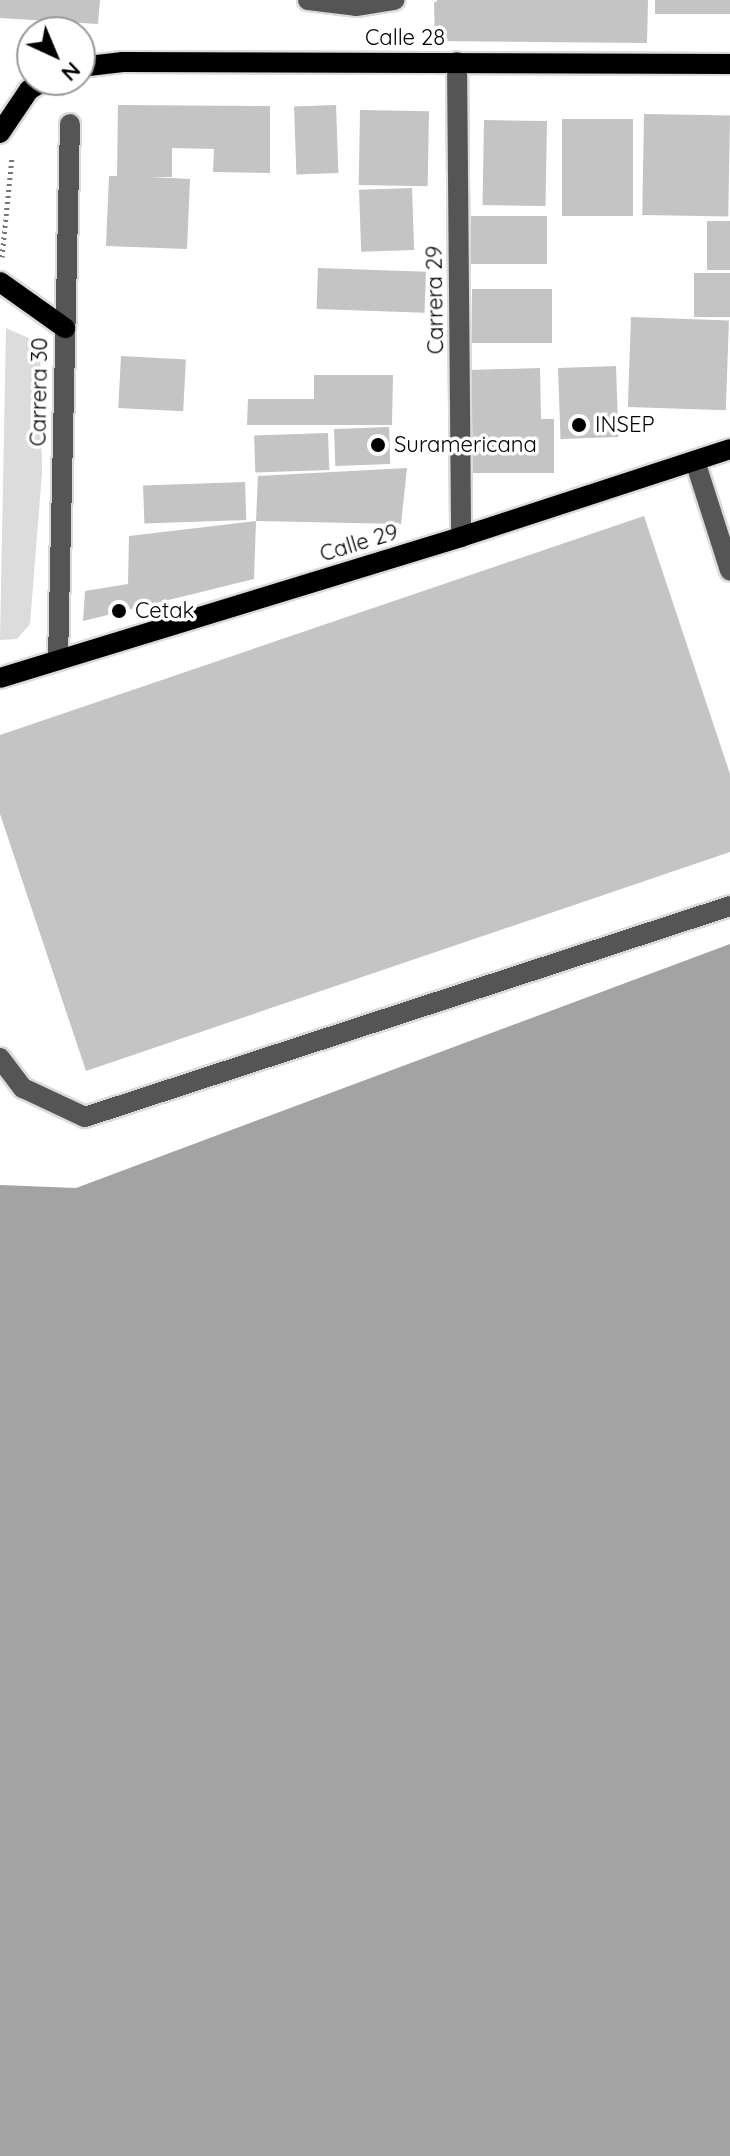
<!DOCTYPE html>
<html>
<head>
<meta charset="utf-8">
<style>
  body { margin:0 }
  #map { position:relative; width:730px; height:2156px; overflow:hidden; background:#fff; font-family:Quicksand,sans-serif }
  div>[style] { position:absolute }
  .green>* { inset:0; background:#dcdcdc }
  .water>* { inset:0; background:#a3a3a3 }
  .building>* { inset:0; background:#c4c4c4; transform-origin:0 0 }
  .path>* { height:5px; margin-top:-2.5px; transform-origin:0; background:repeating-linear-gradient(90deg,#777 0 2px,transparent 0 6px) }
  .roads { filter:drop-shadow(2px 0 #dbdbdb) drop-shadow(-2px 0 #dbdbdb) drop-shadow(0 2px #dbdbdb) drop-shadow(0 -2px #dbdbdb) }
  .minor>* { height:20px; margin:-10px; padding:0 10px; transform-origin:10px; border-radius:10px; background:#555 }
  .major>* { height:20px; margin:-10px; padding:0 10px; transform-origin:10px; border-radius:10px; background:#000 }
  .dots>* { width:22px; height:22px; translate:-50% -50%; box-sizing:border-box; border:4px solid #fff; border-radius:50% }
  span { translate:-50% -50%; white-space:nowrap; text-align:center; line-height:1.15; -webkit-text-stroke:7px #fff; paint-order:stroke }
  .street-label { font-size:22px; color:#000 }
  .poi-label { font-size:22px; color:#000 }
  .left { translate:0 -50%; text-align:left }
  .north { position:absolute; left:16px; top:16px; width:80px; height:80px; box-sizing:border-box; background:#fff; border:2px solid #999; border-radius:50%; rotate:136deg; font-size:22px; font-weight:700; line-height:32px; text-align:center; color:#000 }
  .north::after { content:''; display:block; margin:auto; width:28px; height:36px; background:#000; clip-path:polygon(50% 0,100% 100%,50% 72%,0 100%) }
</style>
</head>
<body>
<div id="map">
  <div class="green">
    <div style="clip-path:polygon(6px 328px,40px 343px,42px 473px,30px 624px,17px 639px,0 640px)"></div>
  </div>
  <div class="water">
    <div style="clip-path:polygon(730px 944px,730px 2156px,0 2156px,0 1185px,76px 1188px)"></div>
  </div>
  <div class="building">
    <div style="clip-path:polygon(0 0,100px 0,98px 24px,0 18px)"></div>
    <div style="clip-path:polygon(438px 0,648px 0,647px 43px,435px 41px,434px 3px)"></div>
    <div style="left:655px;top:0;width:75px;height:14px"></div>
    <div style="clip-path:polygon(118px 105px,270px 106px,270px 173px,213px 172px,214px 149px,172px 148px,172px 177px,150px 177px,190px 179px,187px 249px,106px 246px,109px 176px,117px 176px)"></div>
    <div style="left:336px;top:105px;width:68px;height:42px;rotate:88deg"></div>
    <div style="left:360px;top:110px;width:69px;height:75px;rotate:1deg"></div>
    <div style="left:644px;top:114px;width:86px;height:101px;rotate:1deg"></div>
    <div style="left:562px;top:119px;width:71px;height:97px"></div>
    <div style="left:484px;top:120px;width:63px;height:85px;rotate:1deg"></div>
    <div style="left:412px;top:188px;width:62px;height:53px;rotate:88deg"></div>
    <div style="left:471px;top:216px;width:76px;height:48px"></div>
    <div style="left:707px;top:221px;width:23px;height:49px"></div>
    <div style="left:318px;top:268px;width:108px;height:41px;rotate:2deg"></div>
    <div style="left:694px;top:273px;width:36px;height:44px"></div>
    <div style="left:472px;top:289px;width:80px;height:54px"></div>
    <div style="left:631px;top:317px;width:98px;height:90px;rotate:2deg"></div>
    <div style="left:121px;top:356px;width:65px;height:52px;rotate:3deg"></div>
    <div style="left:616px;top:366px;width:71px;height:58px;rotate:88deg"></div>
    <div style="clip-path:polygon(540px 368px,541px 419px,554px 419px,554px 473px,473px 473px,471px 370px)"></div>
    <div style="clip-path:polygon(314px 375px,393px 375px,392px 425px,247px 425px,248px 399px,314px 399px)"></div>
    <div style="left:389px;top:427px;width:37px;height:55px;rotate:88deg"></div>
    <div style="left:328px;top:433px;width:37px;height:74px;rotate:88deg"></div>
    <div style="clip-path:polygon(407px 468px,401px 524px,256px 521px,258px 476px)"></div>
    <div style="left:245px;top:482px;width:38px;height:102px;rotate:88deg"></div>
    <div style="clip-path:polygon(644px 516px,730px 774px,730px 852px,86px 1071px,0 814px,0 735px)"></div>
    <div style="clip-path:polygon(256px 521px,254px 579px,83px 621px,85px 591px,128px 584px,129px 536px)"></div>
  </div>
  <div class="path">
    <div style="left:2px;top:257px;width:101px;rotate:-84.3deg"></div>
  </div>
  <div class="roads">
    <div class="minor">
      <div style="left:308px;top:0;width:48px;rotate:7.1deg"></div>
      <div style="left:356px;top:6px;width:39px;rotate:-9deg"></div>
      <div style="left:457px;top:62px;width:475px;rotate:89.5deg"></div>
      <div style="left:695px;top:461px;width:115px;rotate:72.3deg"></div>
      <div style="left:58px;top:660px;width:536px;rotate:-88.72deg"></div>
      <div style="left:0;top:1058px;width:38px;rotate:53deg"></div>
      <div style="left:23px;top:1088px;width:68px;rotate:25.1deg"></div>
      <div style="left:85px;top:1117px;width:679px;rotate:-18.11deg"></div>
    </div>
    <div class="major">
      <div style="left:80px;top:67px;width:43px;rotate:-6.6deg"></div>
      <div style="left:123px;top:62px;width:607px;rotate:0.19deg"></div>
      <div style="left:0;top:133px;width:52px;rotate:-56deg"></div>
      <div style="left:29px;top:90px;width:19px;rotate:-32deg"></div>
      <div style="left:0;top:282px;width:80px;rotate:35.3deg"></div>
      <div style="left:0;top:678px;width:482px;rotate:-17deg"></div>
      <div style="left:461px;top:537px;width:283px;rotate:-18.1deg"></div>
    </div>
  </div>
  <div class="dots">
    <div style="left:579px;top:425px;background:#000"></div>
    <div style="left:378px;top:445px;background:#000"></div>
    <div style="left:119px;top:611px;background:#000"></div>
  </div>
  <div class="street-label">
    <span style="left:405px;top:38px">Calle 28</span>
    <span style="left:435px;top:300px;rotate:-91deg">Carrera 29</span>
    <span style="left:39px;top:392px;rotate:-89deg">Carrera 30</span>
    <span style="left:359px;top:543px;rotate:-17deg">Calle 29</span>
  </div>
  <div class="poi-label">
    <span class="left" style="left:595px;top:425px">INSEP</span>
    <span class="left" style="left:394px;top:445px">Suramericana</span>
    <span class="left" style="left:135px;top:611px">Cetak</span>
  </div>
  <div class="north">N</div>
</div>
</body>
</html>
